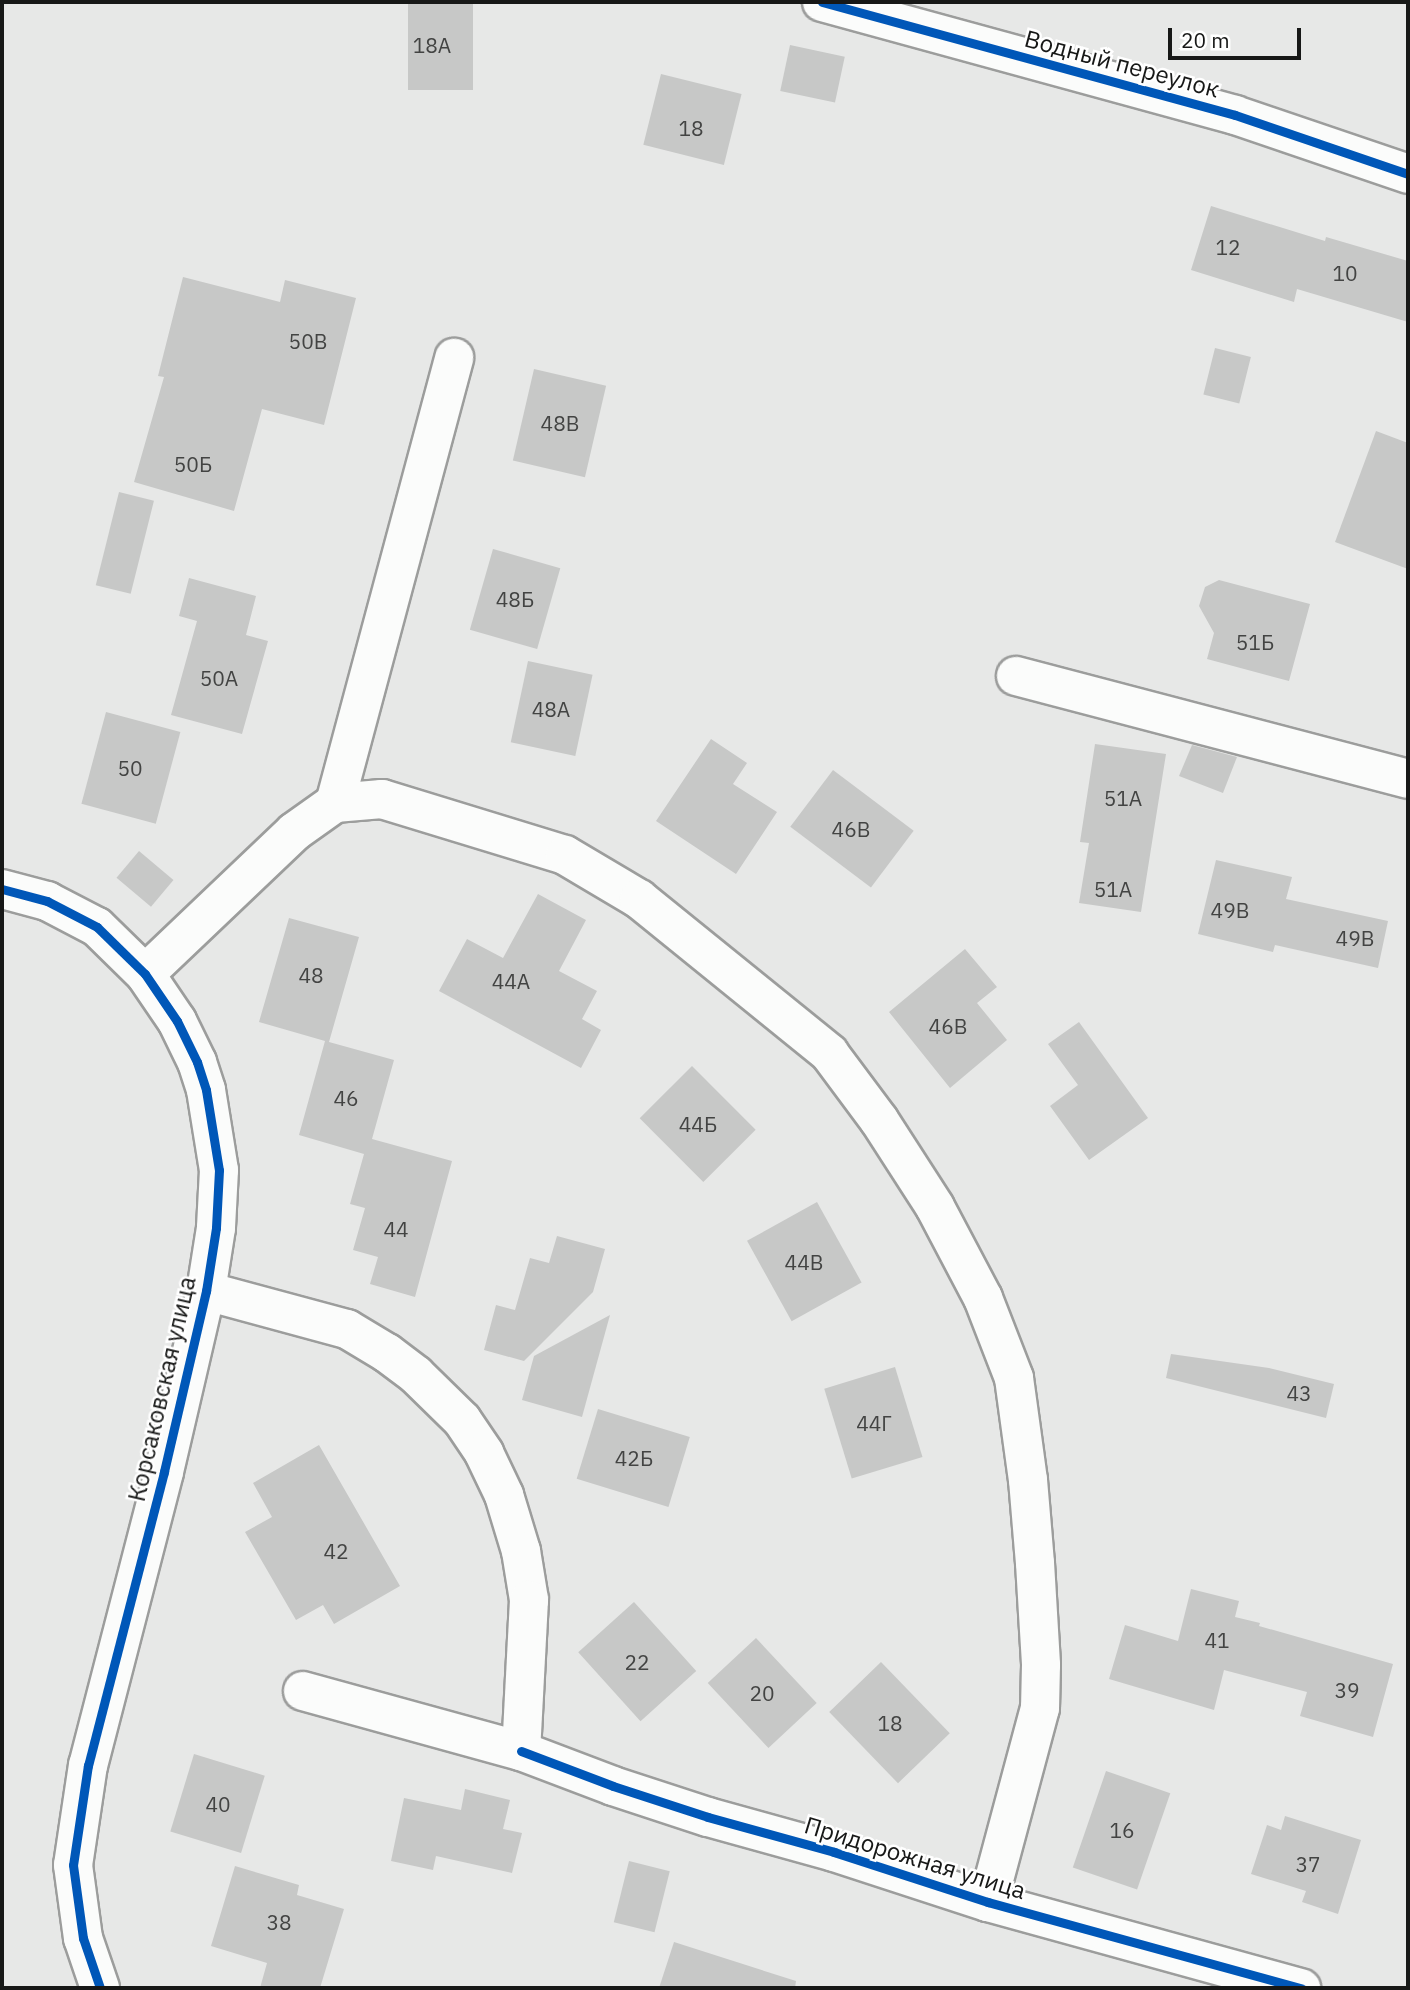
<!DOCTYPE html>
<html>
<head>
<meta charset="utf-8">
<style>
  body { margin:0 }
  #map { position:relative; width:1410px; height:1990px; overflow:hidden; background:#e7e8e7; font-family:"IBM Plex Sans",sans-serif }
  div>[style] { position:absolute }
  .building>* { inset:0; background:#c7c8c7; transform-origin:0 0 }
  .roads { filter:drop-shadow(2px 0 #9c9d9c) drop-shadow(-2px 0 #9c9d9c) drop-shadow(0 2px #9c9d9c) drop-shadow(0 -2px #9c9d9c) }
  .minor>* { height:38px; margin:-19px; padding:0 19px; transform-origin:19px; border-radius:19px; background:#fbfcfb }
  .cycleway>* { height:9px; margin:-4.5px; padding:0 4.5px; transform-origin:4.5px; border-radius:4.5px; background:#0057b8 }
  span { translate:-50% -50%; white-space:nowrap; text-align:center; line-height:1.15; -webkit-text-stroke:5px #fff; paint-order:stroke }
  .number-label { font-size:21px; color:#434443 }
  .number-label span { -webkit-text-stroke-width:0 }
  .street-label { font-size:24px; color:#171817 }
  .frame { position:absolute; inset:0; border:4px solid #171817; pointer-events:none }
  .scale { position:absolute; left:1168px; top:28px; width:133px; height:32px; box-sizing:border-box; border:4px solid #171817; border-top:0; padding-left:9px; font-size:21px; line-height:24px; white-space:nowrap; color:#171817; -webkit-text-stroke:5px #fff; paint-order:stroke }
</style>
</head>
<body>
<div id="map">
  <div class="building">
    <div style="left:408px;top:2px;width:65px;height:88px"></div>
    <div style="left:790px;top:45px;width:56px;height:47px;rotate:12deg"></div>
    <div style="left:661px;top:74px;width:83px;height:73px;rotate:14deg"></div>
    <div style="clip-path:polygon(1211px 206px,1325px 241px,1326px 237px,1408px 261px,1408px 322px,1297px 289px,1294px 302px,1191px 270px)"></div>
    <div style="clip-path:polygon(183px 277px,280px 302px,285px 280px,356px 298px,324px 425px,262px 409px,234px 511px,134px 482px,164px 377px,158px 376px)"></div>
    <div style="left:1215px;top:348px;width:37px;height:48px;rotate:14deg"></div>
    <div style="left:534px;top:369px;width:74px;height:94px;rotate:13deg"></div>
    <div style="clip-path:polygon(1376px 431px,1408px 443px,1408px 569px,1335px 542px)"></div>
    <div style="left:119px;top:492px;width:36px;height:96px;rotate:14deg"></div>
    <div style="left:493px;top:549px;width:70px;height:84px;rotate:16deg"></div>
    <div style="clip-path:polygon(189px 578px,256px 596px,246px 635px,268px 641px,242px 734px,171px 715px,197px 621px,179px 616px)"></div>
    <div style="clip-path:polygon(1219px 580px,1310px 604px,1289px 681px,1207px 659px,1214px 633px,1199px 606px,1205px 587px)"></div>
    <div style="left:528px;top:661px;width:66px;height:83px;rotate:12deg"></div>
    <div style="left:106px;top:712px;width:77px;height:95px;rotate:15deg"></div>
    <div style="clip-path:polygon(711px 739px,747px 763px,733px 784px,777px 812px,736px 874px,656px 821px)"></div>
    <div style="clip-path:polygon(1095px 744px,1166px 754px,1141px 912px,1079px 903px,1089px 843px,1080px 842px)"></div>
    <div style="clip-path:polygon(1192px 745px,1237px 757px,1223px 793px,1179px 776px)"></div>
    <div style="left:833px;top:770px;width:101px;height:71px;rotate:37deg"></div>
    <div style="left:139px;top:851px;width:45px;height:35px;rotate:40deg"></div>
    <div style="clip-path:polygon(1216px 860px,1292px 877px,1286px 899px,1388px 921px,1378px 968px,1275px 945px,1273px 952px,1198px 934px)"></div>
    <div style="clip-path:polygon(538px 894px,586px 920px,559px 971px,597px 991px,582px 1019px,601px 1030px,581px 1068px,439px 991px,467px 939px,503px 958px)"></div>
    <div style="clip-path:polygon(289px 918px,359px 937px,329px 1042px,394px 1060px,372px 1139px,452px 1161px,415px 1297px,370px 1284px,378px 1257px,353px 1250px,365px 1208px,350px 1204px,364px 1154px,299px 1135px,325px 1041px,259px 1022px)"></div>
    <div style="clip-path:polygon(965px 949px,997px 987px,977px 1003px,1007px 1040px,950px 1088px,889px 1012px)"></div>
    <div style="clip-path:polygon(1079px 1022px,1148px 1118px,1089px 1160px,1050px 1106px,1078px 1085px,1048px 1044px)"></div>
    <div style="left:692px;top:1066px;width:90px;height:74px;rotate:45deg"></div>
    <div style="left:817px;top:1202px;width:92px;height:80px;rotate:61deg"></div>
    <div style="clip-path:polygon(557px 1236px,605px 1249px,593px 1292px,524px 1361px,484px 1350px,496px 1305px,515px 1310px,530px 1258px,549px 1263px)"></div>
    <div style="clip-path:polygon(610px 1315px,582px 1417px,522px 1400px,534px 1356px)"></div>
    <div style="clip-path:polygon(1171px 1354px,1269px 1368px,1334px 1384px,1326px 1418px,1166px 1378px)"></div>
    <div style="left:895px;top:1367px;width:94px;height:74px;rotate:73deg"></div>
    <div style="left:598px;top:1409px;width:96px;height:73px;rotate:17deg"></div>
    <div style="clip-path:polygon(319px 1445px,400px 1586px,334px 1624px,323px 1605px,296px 1620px,245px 1532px,272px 1517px,253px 1483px)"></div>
    <div style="clip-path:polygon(1191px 1589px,1239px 1601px,1235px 1617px,1260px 1623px,1259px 1626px,1393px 1664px,1373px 1737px,1300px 1716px,1307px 1692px,1224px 1670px,1214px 1710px,1109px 1679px,1125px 1625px,1178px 1641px)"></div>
    <div style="left:634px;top:1602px;width:93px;height:75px;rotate:48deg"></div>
    <div style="left:756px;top:1638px;width:89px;height:66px;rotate:47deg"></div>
    <div style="left:881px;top:1662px;width:99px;height:72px;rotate:46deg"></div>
    <div style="left:194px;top:1754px;width:74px;height:81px;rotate:17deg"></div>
    <div style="left:1106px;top:1771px;width:68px;height:102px;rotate:19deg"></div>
    <div style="clip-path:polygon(465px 1789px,510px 1800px,503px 1829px,522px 1833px,512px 1873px,436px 1856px,433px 1870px,391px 1861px,404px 1798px,461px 1810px)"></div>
    <div style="clip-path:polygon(1285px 1816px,1361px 1840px,1338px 1914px,1302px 1902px,1306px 1891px,1251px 1874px,1267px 1825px,1281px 1830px)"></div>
    <div style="left:629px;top:1861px;width:42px;height:63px;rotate:14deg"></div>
    <div style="clip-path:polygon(235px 1866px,299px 1885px,297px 1895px,344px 1909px,320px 1988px,260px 1988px,267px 1963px,211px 1946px)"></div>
    <div style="clip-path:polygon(674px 1942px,796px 1981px,795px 1988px,659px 1988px)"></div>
  </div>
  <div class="roads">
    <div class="minor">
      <div style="left:822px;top:2px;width:428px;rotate:15.3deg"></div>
      <div style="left:1235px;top:115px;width:183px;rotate:18.8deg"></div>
      <div style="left:1016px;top:676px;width:405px;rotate:14.7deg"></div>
      <div style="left:335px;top:803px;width:461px;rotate:-75deg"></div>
      <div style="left:2px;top:889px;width:47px;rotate:14.9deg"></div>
      <div style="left:47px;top:901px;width:56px;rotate:27.5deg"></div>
      <div style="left:97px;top:927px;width:67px;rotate:44.4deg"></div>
      <div style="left:145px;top:974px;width:57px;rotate:55.8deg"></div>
      <div style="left:177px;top:1021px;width:46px;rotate:64deg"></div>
      <div style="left:197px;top:1062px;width:29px;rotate:72deg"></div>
      <div style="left:206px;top:1090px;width:81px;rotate:80.8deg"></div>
      <div style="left:219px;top:1170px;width:58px;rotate:93deg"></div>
      <div style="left:216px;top:1228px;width:64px;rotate:99deg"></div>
      <div style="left:206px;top:1291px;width:186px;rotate:103.1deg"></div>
      <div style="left:164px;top:1472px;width:303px;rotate:104.5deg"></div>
      <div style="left:88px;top:1765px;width:101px;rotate:98.5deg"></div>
      <div style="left:73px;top:1865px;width:74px;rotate:82.2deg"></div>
      <div style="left:83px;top:1938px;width:53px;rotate:71.2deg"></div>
      <div style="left:145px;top:974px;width:206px;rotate:-43.6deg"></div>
      <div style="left:294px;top:832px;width:50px;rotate:-35.3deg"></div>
      <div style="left:335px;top:803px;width:47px;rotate:-4.9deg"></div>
      <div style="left:382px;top:799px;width:191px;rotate:17deg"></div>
      <div style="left:565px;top:855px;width:86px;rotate:30.7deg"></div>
      <div style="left:639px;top:899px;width:245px;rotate:39deg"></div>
      <div style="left:829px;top:1053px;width:84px;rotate:53.3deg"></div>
      <div style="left:879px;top:1120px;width:103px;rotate:57.2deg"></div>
      <div style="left:935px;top:1207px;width:103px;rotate:62.2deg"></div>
      <div style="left:983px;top:1298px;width:86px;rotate:68.8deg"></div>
      <div style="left:1014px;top:1378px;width:103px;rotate:82.2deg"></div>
      <div style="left:1028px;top:1480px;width:83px;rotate:85.2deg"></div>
      <div style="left:1035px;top:1563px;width:102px;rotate:86.6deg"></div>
      <div style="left:1041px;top:1665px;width:43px;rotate:91.3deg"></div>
      <div style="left:1040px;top:1708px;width:201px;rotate:105deg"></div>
      <div style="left:206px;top:1291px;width:146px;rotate:15.1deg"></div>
      <div style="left:347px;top:1329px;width:47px;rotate:31deg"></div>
      <div style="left:387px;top:1353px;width:36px;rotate:37deg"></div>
      <div style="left:416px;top:1375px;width:64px;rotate:44.4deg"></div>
      <div style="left:462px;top:1420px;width:40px;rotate:56deg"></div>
      <div style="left:484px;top:1453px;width:47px;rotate:64.5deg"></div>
      <div style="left:504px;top:1495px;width:59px;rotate:73.1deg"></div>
      <div style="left:521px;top:1551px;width:50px;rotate:80.7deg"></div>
      <div style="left:529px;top:1600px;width:151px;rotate:93deg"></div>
      <div style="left:303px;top:1691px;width:226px;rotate:15.4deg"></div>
      <div style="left:521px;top:1751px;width:98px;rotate:20.8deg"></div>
      <div style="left:613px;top:1786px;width:100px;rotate:18.1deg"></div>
      <div style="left:708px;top:1817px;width:131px;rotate:15.5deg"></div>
      <div style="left:834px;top:1852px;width:162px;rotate:18deg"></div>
      <div style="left:988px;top:1902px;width:325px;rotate:15.4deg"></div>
    </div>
  </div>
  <div class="cycleway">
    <div style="left:822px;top:2px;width:428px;rotate:15.3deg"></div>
    <div style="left:1235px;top:115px;width:183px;rotate:18.8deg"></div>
    <div style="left:2px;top:889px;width:47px;rotate:14.9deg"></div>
    <div style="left:47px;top:901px;width:56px;rotate:27.5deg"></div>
    <div style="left:97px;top:927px;width:67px;rotate:44.4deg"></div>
    <div style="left:145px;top:974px;width:57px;rotate:55.8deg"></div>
    <div style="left:177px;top:1021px;width:46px;rotate:64deg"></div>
    <div style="left:197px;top:1062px;width:29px;rotate:72deg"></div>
    <div style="left:206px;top:1090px;width:81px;rotate:80.8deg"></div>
    <div style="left:219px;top:1170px;width:58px;rotate:93deg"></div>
    <div style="left:216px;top:1228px;width:64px;rotate:99deg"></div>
    <div style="left:206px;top:1291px;width:186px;rotate:103.1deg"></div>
    <div style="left:164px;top:1472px;width:303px;rotate:104.5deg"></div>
    <div style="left:88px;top:1765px;width:101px;rotate:98.5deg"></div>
    <div style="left:73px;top:1865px;width:74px;rotate:82.2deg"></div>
    <div style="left:83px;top:1938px;width:53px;rotate:71.2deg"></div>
    <div style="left:521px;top:1751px;width:98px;rotate:20.8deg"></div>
    <div style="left:613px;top:1786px;width:100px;rotate:18.1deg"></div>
    <div style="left:708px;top:1817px;width:131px;rotate:15.5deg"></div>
    <div style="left:834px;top:1852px;width:162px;rotate:18deg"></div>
    <div style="left:988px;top:1902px;width:325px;rotate:15.4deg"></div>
  </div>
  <div class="number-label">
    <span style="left:432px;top:45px">18А</span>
    <span style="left:691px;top:128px">18</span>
    <span style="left:1228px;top:247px">12</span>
    <span style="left:1345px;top:273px">10</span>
    <span style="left:308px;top:341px">50В</span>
    <span style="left:560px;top:423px">48В</span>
    <span style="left:193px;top:464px">50Б</span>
    <span style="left:515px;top:599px">48Б</span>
    <span style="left:1255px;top:642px">51Б</span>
    <span style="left:219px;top:678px">50А</span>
    <span style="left:551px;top:709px">48А</span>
    <span style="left:130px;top:768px">50</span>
    <span style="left:1123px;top:798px">51А</span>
    <span style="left:851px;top:829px">46В</span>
    <span style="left:1113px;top:889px">51А</span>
    <span style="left:1230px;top:910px">49В</span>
    <span style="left:1355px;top:938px">49В</span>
    <span style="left:311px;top:975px">48</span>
    <span style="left:511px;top:981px">44А</span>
    <span style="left:948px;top:1026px">46В</span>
    <span style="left:346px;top:1098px">46</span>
    <span style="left:698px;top:1124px">44Б</span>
    <span style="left:396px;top:1229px">44</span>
    <span style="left:804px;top:1262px">44В</span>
    <span style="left:1299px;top:1393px">43</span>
    <span style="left:874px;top:1423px">44Г</span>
    <span style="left:634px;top:1458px">42Б</span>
    <span style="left:336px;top:1551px">42</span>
    <span style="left:1217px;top:1640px">41</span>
    <span style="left:637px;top:1662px">22</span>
    <span style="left:1347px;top:1690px">39</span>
    <span style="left:762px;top:1693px">20</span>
    <span style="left:890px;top:1723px">18</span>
    <span style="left:218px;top:1804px">40</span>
    <span style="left:1122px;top:1830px">16</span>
    <span style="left:1308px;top:1864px">37</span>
    <span style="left:279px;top:1922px">38</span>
  </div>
  <div class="street-label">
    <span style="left:1122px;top:64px;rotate:15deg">Водный переулок</span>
    <span style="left:162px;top:1389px;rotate:-77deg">Корсаковская улица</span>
    <span style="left:915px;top:1858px;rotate:17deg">Придорожная улица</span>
  </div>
  <div class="frame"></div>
  <div class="scale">20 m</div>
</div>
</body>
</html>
